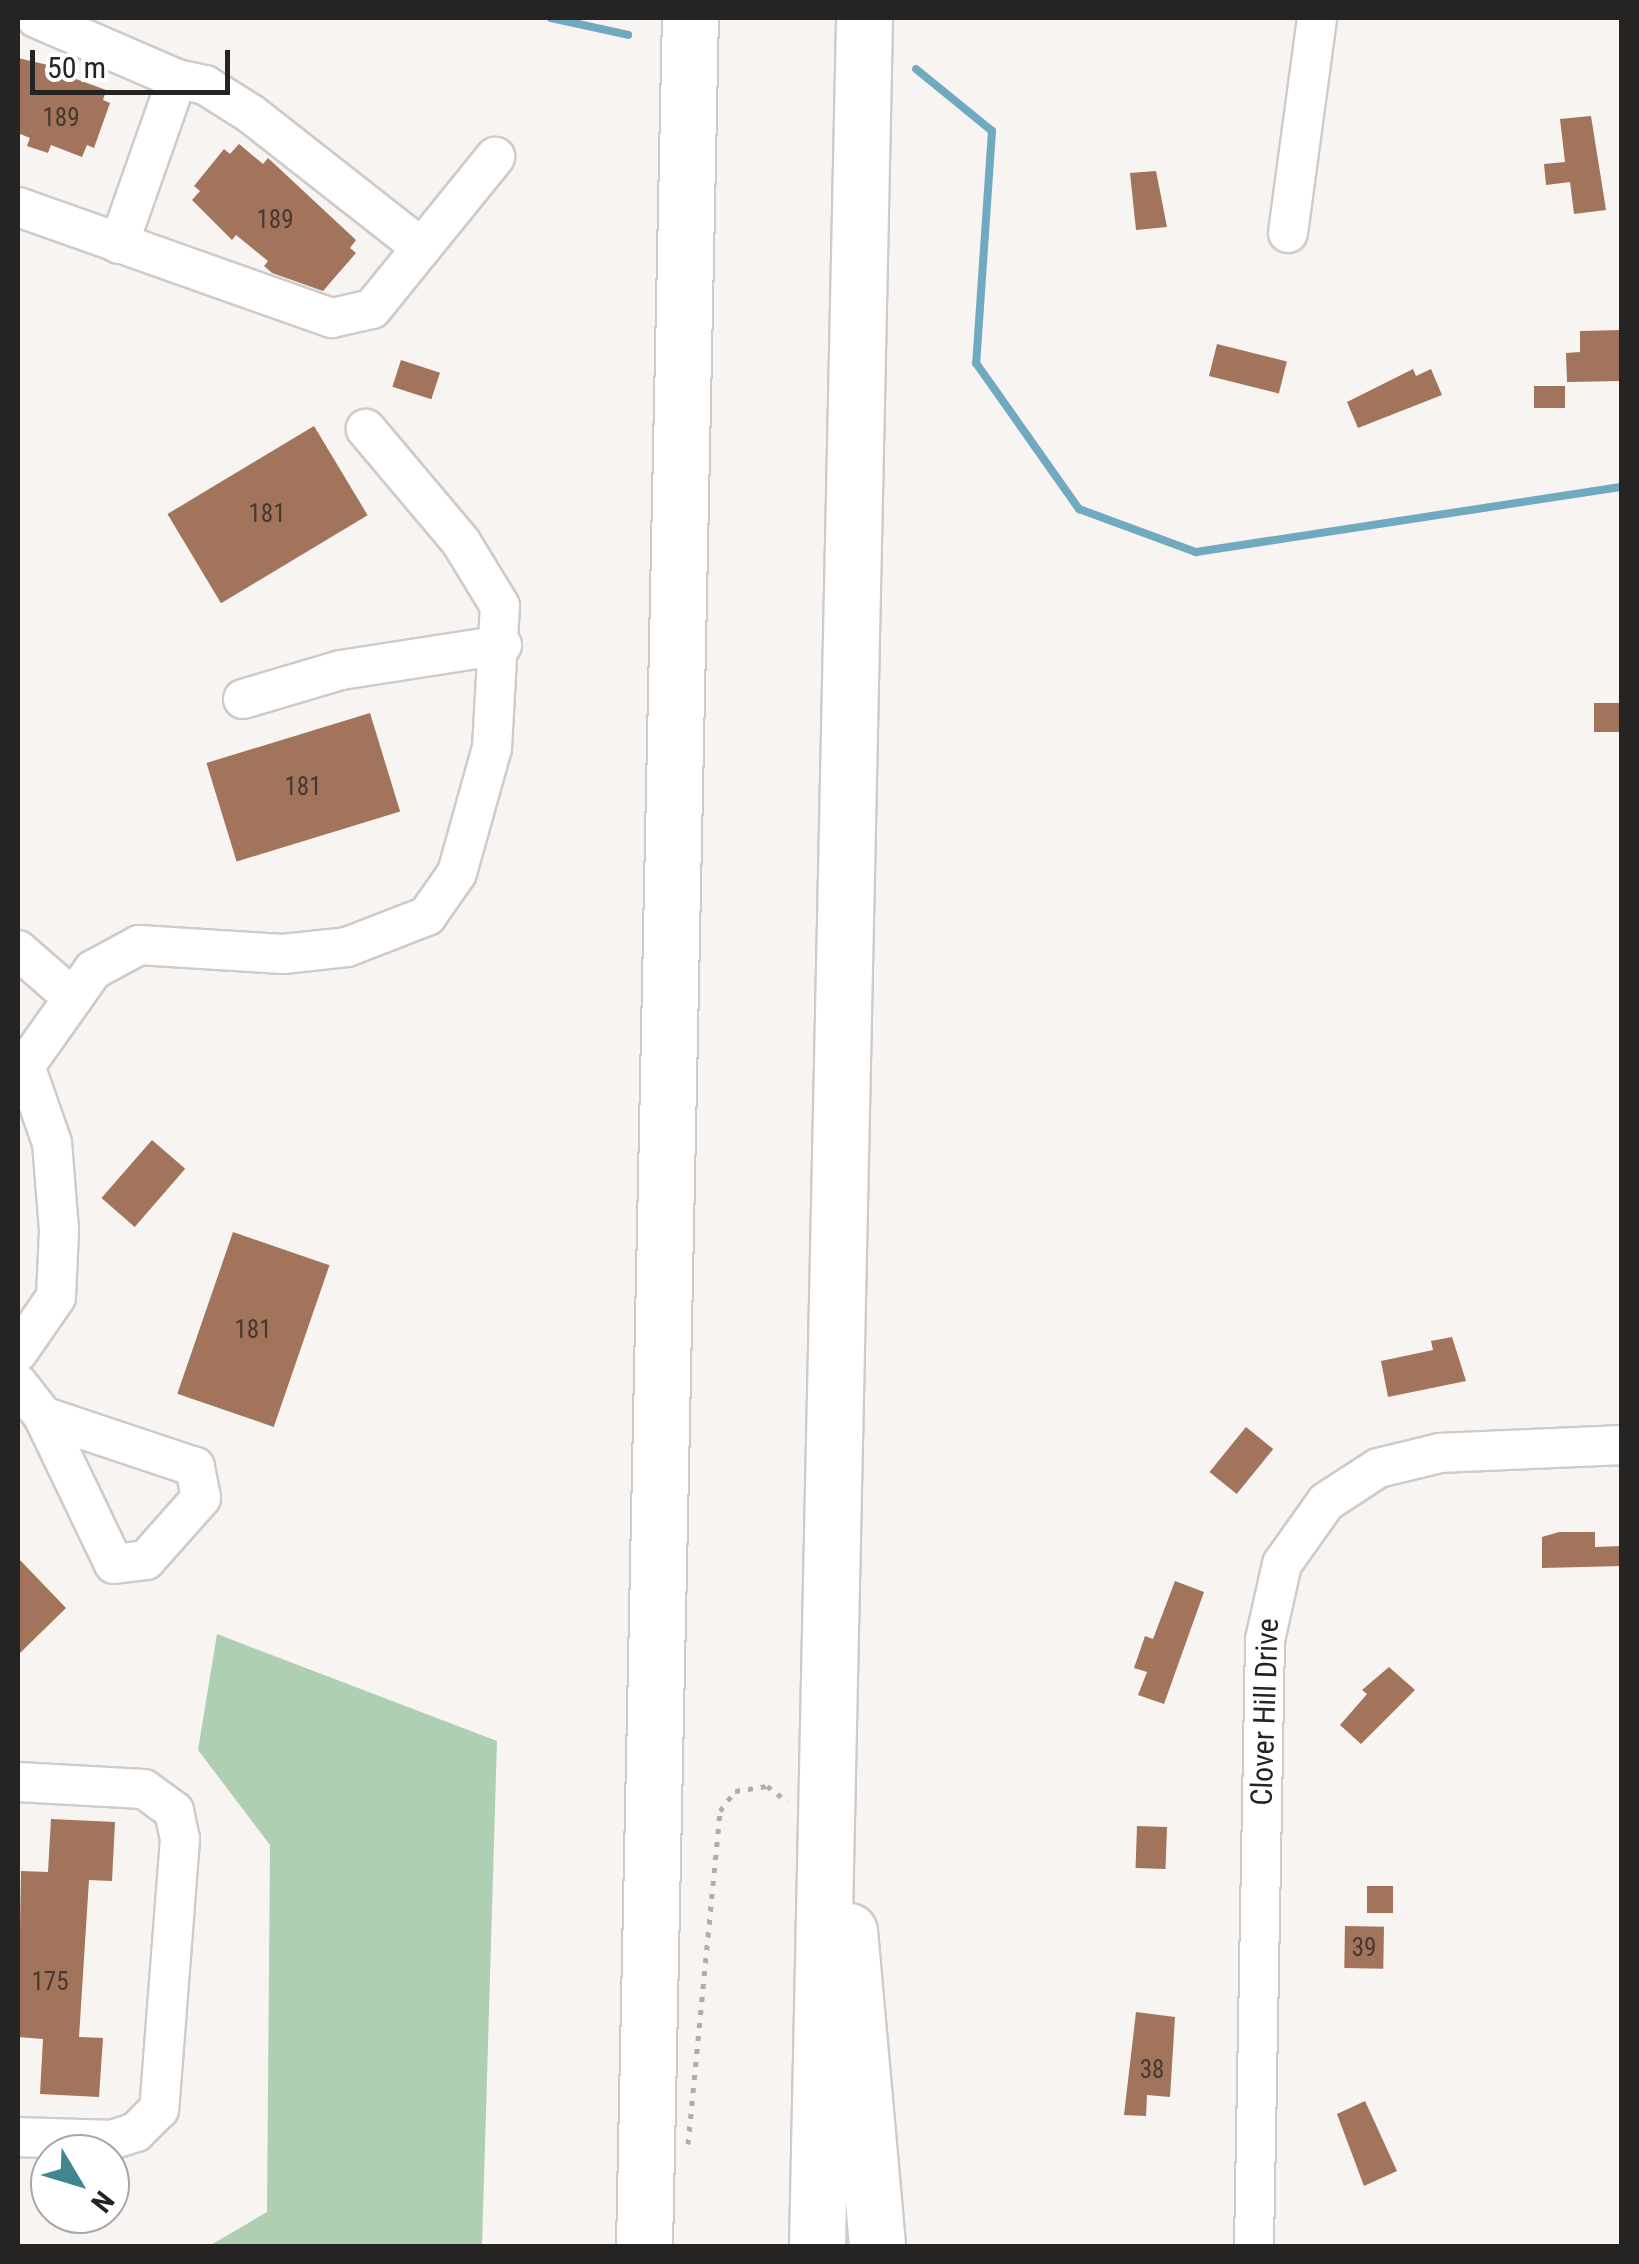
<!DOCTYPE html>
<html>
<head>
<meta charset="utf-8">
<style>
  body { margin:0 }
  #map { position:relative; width:1639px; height:2264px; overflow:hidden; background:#f8f4f2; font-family:"Roboto Condensed",sans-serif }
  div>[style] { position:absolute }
  .green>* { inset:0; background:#aecfb2 }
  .stream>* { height:8px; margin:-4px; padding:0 4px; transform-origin:4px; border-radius:4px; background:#70aac0 }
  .building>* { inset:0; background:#a1745b; transform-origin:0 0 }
  .path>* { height:5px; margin-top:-2.5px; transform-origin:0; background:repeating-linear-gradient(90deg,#afacab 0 5px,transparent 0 13px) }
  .roads { filter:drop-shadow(2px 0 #cfcbc9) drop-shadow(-2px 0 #cfcbc9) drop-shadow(0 2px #cfcbc9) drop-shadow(0 -2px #cfcbc9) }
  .minor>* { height:38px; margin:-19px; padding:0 19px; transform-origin:19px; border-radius:19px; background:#fff }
  .highway>* { height:55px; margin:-27.5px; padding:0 27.5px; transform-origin:27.5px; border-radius:27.5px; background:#fff }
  span { translate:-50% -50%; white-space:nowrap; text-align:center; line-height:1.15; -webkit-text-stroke:8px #fff; paint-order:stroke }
  .number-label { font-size:25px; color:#443831 }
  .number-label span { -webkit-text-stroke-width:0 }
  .street-label { font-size:30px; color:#252423 }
  .frame { position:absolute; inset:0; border:20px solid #252423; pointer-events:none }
  .north { position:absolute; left:30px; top:2134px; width:100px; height:100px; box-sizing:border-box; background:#fff; border:2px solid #a8a7a7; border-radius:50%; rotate:128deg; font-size:28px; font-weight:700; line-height:40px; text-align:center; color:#252423 }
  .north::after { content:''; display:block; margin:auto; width:35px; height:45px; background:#3f8690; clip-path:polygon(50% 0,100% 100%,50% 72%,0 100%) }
  .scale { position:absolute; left:30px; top:50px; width:200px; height:45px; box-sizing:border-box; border:5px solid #252423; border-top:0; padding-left:12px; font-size:30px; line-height:35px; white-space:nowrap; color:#252423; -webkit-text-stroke:8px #fff; paint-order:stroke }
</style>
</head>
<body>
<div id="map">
  <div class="green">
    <div style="clip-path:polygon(217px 1634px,497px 1741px,482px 2246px,209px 2246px,267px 2212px,270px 1845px,198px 1750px)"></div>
  </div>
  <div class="stream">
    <div style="left:551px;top:18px;width:79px;rotate:12.4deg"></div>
    <div style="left:916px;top:69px;width:98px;rotate:39.2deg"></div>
    <div style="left:992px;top:131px;width:233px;rotate:93.9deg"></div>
    <div style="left:976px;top:363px;width:179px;rotate:54.8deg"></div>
    <div style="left:1079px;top:509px;width:125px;rotate:20.2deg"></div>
    <div style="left:1196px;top:552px;width:431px;rotate:-8.7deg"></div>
  </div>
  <div class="building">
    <div style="clip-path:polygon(18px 58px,78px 72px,76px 79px,106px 90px,103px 100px,110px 103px,94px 148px,87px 145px,82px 157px,51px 145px,48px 153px,27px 146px,30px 138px,18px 133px)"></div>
    <div style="clip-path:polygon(1591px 116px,1606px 210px,1574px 214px,1570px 182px,1546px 185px,1544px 164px,1565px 162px,1560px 119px)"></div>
    <div style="clip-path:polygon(239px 144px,263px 164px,268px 158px,356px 240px,350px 248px,356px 253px,323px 291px,272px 273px,264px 266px,268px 261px,236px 235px,232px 240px,192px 200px,200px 191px,194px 186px,224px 149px,230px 154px)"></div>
    <div style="clip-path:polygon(1156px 171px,1167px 227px,1136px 230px,1130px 173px)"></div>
    <div style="clip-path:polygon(1622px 330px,1622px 381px,1567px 382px,1566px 353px,1580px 352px,1580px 331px)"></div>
    <div style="left:1217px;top:344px;width:72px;height:33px;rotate:14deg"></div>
    <div style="left:401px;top:360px;width:41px;height:28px;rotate:18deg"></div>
    <div style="clip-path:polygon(1413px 369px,1416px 376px,1431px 369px,1442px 395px,1358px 428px,1347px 402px)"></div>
    <div style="left:1534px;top:386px;width:31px;height:22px"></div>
    <div style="left:314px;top:426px;width:104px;height:171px;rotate:59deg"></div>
    <div style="left:1622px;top:703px;width:29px;height:28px;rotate:90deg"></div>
    <div style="left:370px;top:713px;width:103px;height:171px;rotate:73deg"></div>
    <div style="left:152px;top:1140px;width:44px;height:77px;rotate:41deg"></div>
    <div style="left:233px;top:1232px;width:102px;height:171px;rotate:19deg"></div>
    <div style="clip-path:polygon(1452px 1337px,1466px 1381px,1388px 1397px,1381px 1361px,1433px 1350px,1431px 1341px)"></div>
    <div style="left:1246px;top:1427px;width:35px;height:58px;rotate:39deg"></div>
    <div style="clip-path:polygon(1559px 1532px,1595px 1532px,1595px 1547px,1622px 1546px,1622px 1566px,1542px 1568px,1542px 1537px)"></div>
    <div style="clip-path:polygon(18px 1558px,66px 1608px,18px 1655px)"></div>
    <div style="clip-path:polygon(1175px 1581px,1204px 1592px,1164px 1704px,1138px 1695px,1147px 1672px,1134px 1668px,1145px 1636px,1153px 1639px)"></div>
    <div style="clip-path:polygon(1389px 1667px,1415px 1690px,1361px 1744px,1340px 1725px,1367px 1694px,1362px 1690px)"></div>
    <div style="clip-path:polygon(51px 1819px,115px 1822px,112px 1881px,89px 1880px,79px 2037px,103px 2038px,99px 2097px,40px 2094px,43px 2039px,18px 2037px,21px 1871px,48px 1872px)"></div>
    <div style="left:1137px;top:1826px;width:30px;height:42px;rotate:2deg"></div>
    <div style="left:1367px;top:1886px;width:26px;height:27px"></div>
    <div style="left:1345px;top:1926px;width:39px;height:42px;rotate:1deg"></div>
    <div style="clip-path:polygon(1136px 2012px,1175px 2017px,1170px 2097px,1147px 2095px,1146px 2116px,1124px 2115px)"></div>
    <div style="clip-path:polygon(1365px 2101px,1397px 2171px,1364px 2186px,1337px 2114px)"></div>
  </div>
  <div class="path">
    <div style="left:688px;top:2144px;width:335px;rotate:-84.5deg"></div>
    <div style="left:720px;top:1811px;width:25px;rotate:-53deg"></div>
    <div style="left:735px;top:1791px;width:32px;rotate:-9deg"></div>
    <div style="left:767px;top:1786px;width:26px;rotate:37deg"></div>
  </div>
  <div class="roads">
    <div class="minor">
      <div style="left:36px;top:18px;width:154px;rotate:23.4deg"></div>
      <div style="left:177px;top:79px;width:175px;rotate:109.4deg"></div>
      <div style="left:177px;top:79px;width:29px;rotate:12deg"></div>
      <div style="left:205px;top:85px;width:54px;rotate:32.2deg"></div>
      <div style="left:251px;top:114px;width:217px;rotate:38.1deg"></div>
      <div style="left:18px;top:207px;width:333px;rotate:19.5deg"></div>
      <div style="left:332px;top:318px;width:41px;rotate:-12.7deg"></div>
      <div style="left:372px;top:309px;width:196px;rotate:-51deg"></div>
      <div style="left:1288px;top:233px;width:217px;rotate:-82.3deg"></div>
      <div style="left:243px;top:699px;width:102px;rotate:-16.5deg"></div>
      <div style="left:341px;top:670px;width:163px;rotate:-8.8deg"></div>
      <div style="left:18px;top:950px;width:73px;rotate:41.1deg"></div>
      <div style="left:18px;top:1352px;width:67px;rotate:-55.4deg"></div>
      <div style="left:56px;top:1297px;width:67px;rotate:-87.4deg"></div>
      <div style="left:59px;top:1230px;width:87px;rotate:-94.6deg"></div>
      <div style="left:52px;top:1143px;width:82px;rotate:-109.3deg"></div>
      <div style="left:25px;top:1066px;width:118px;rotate:-54.7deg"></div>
      <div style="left:93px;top:970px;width:52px;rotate:-28.5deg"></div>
      <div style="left:139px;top:945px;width:144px;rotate:3.6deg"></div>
      <div style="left:283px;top:954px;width:64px;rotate:-6.2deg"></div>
      <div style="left:347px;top:947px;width:86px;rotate:-21.2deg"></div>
      <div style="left:427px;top:916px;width:52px;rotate:-55.1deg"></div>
      <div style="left:457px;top:873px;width:130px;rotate:-74.4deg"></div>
      <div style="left:492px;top:748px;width:142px;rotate:-86.8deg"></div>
      <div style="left:500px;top:606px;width:75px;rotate:-121.4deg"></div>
      <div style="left:461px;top:542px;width:148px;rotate:-130.1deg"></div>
      <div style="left:18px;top:1384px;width:41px;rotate:52deg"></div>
      <div style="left:43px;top:1416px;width:164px;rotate:64.4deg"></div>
      <div style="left:114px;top:1564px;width:32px;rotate:-7deg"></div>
      <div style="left:146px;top:1560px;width:83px;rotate:-48.4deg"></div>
      <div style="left:201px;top:1498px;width:32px;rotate:-101deg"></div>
      <div style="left:195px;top:1467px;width:160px;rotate:-161.5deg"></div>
      <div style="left:18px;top:1782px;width:126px;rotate:3.2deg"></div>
      <div style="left:144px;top:1789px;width:37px;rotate:36deg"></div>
      <div style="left:174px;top:1811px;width:29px;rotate:78deg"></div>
      <div style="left:180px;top:1839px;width:271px;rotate:94.4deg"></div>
      <div style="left:159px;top:2109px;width:33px;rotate:135deg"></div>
      <div style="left:136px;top:2132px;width:25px;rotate:162deg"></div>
      <div style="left:112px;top:2140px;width:94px;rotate:-178.2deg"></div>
      <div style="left:1254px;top:2246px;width:606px;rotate:-88.96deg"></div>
      <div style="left:1265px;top:1640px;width:78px;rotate:-77.4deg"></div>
      <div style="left:1282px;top:1564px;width:76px;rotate:-54.6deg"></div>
      <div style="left:1326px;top:1502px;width:62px;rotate:-33.2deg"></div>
      <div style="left:1378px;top:1468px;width:64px;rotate:-13.6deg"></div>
      <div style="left:1440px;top:1453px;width:182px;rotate:-2.5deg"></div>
    </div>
    <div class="highway">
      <div style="left:849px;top:1931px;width:316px;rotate:84.9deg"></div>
      <div style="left:644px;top:2246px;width:2228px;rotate:-88.82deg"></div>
      <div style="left:817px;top:2246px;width:2228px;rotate:-88.79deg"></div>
    </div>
  </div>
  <div class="number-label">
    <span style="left:61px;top:118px">189</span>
    <span style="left:275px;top:220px">189</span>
    <span style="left:267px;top:514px">181</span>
    <span style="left:303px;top:787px">181</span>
    <span style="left:253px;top:1330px">181</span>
    <span style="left:1364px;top:1948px">39</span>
    <span style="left:50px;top:1982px">175</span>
    <span style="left:1152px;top:2070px">38</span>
  </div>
  <div class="street-label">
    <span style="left:1265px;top:1712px;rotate:-88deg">Clover Hill Drive</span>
  </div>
  <div class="frame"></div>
  <div class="north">N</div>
  <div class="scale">50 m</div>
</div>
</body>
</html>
